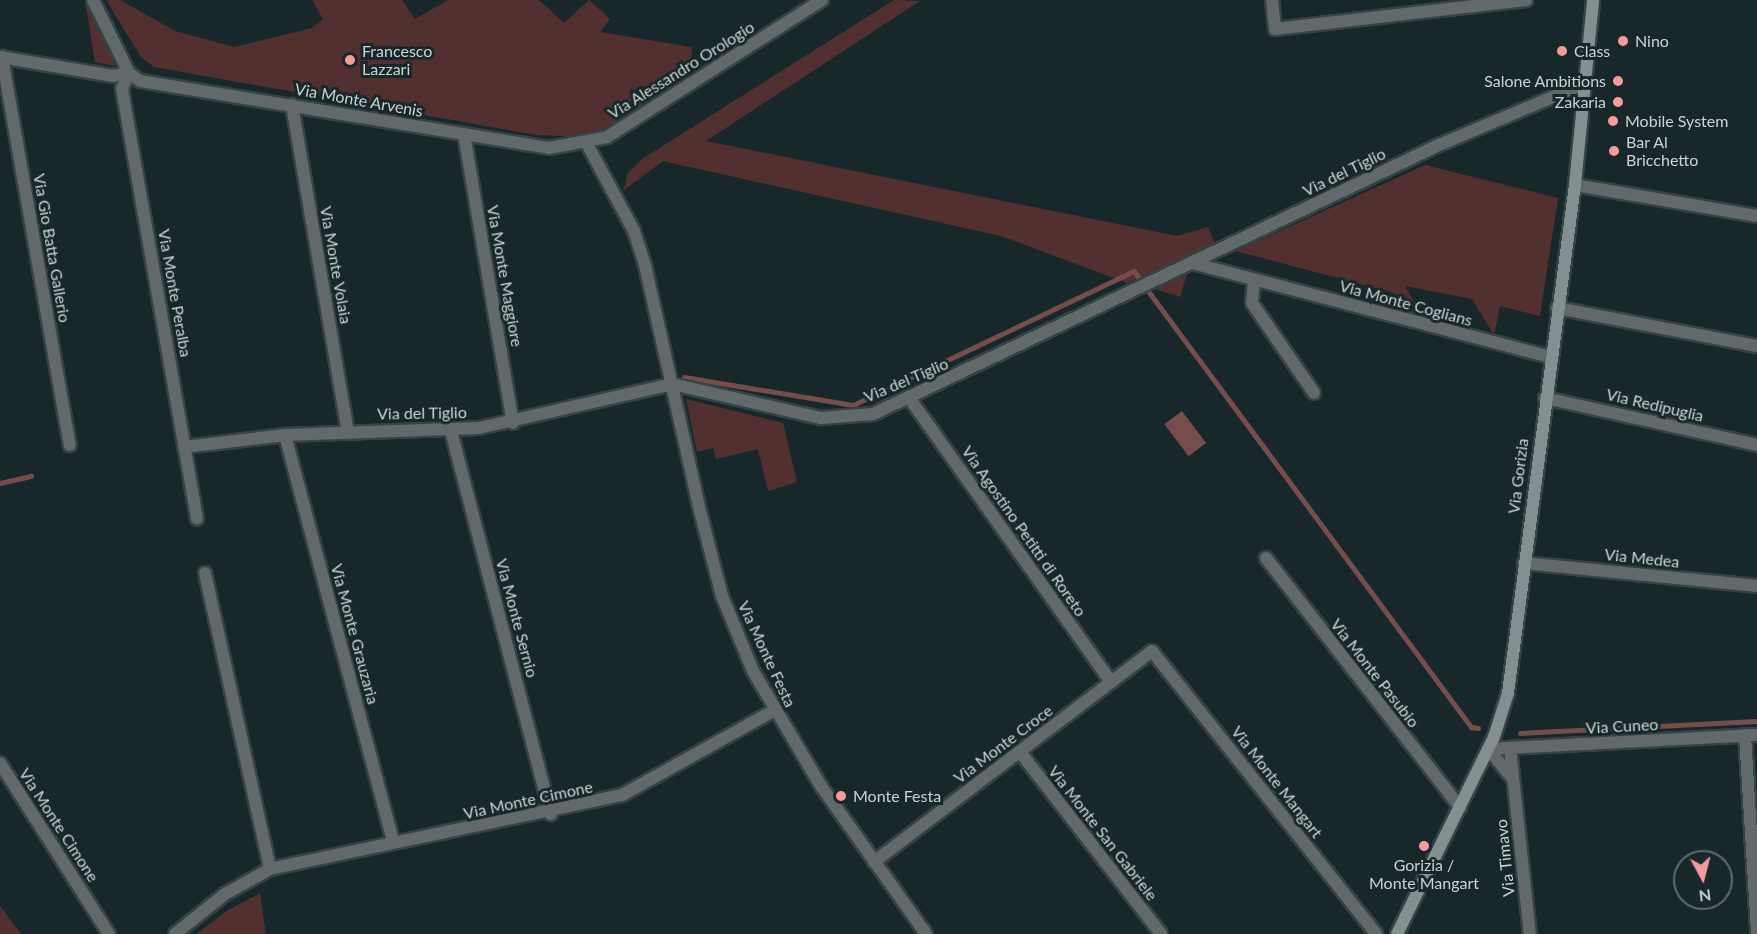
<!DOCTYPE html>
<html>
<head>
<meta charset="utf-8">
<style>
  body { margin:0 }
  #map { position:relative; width:1757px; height:934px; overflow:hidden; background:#18282a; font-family:Lato,sans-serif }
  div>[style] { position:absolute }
  .green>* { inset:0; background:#533030 }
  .water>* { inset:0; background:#764d4c; transform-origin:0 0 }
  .stream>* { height:5px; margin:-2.5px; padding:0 2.5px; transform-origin:2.5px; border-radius:2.5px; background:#764d4c }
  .roads { filter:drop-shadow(2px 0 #344345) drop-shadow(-2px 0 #344345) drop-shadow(0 2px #344345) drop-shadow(0 -2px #344345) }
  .street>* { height:12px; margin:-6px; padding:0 6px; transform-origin:6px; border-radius:6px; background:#61696a }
  .secondary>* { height:12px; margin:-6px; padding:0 6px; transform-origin:6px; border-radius:6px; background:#838f91 }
  .dots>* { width:16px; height:16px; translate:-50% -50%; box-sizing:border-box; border:3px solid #18282a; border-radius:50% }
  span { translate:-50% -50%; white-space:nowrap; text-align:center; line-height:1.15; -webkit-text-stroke:6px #18282a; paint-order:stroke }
  .poi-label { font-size:16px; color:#c9d3d5 }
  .left { translate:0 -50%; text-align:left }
  .right { translate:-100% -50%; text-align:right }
  .street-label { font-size:16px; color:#c9d3d5 }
  .north { position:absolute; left:1673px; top:850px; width:60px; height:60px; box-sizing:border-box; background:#18282a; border:2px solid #5f6c6e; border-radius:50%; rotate:173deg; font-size:16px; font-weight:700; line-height:24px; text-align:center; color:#c9d3d5 }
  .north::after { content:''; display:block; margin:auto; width:21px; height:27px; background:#f59b99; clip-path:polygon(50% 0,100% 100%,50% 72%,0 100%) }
</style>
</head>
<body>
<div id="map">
  <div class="green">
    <div style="clip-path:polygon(106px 0,120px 0,175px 31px,234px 47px,312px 28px,323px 19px,312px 0,402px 0,415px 19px,448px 0,539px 0,564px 23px,589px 0,610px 19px,600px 32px,692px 47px,690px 73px,613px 126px,587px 137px,536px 135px,154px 67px,141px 57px)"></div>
    <div style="clip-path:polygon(894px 0,920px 1px,706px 141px,1177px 236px,1208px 227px,1215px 244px,1127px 283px,1001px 236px,663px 161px,624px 190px,627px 174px,642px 159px)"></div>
    <div style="clip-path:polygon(86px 6px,103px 29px,115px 66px,95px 62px)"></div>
    <div style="clip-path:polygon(1425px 165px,1558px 198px,1540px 316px,1500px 306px,1494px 335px,1472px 299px,1405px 286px,1421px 314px,1403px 309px,1394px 293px,1236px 251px)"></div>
    <div style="clip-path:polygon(1187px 274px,1180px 297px,1155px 289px)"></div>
    <div style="clip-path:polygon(686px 399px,783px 423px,797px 482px,768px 491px,758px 449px,716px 459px,713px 448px,697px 452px)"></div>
    <div style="clip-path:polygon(260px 893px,266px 934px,196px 934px,228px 910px)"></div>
    <div style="clip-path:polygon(0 906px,21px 934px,0 934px)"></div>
  </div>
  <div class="water">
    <div style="left:1182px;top:411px;width:40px;height:22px;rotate:53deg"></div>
  </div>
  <div class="stream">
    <div style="left:1148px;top:291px;width:543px;rotate:53.47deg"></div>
    <div style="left:1471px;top:727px;width:7px;rotate:8deg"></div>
    <div style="left:684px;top:377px;width:171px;rotate:9.4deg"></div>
    <div style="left:853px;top:405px;width:311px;rotate:-25.5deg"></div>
    <div style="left:1134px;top:271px;width:9px;rotate:54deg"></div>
    <div style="left:0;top:483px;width:32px;rotate:-13deg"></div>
    <div style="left:1520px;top:733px;width:237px;rotate:-2.9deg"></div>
  </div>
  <div class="roads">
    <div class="street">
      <div style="left:93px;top:0;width:81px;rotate:63.7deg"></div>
      <div style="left:129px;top:73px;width:14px;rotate:36deg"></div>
      <div style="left:140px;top:81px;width:414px;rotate:9.3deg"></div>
      <div style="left:549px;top:148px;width:59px;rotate:-10.7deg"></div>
      <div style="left:607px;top:137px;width:255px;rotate:-32.5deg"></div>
      <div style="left:1272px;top:0;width:29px;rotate:84deg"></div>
      <div style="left:1275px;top:29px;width:253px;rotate:-6.6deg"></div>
      <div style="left:0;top:57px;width:115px;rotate:9.5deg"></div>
      <div style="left:113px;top:76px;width:16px;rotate:-11deg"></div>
      <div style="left:2px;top:57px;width:394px;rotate:80.1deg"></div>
      <div style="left:129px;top:73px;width:17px;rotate:114deg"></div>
      <div style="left:122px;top:89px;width:436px;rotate:80.1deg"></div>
      <div style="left:292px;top:105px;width:331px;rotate:80.3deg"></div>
      <div style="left:464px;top:134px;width:293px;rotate:80.4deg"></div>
      <div style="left:587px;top:144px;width:99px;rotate:61.6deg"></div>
      <div style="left:634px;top:231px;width:36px;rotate:72deg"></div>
      <div style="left:645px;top:265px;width:256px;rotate:77.4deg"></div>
      <div style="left:701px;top:515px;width:84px;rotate:75.5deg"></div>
      <div style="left:722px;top:596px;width:81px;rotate:67.5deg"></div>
      <div style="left:753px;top:671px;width:134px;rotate:59.4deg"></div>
      <div style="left:821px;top:786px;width:181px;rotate:54.6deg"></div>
      <div style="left:1575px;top:185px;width:185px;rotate:9.7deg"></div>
      <div style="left:1192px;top:263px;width:370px;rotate:14.7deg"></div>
      <div style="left:1254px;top:280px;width:23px;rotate:95deg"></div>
      <div style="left:1252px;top:303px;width:109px;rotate:55.4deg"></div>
      <div style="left:1557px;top:308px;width:204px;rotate:10.8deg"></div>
      <div style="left:1545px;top:398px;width:217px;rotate:12.5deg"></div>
      <div style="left:910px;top:399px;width:347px;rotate:54.6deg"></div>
      <div style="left:451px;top:431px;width:396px;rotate:75.4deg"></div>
      <div style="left:285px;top:435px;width:421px;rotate:75.1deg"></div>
      <div style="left:184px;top:447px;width:102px;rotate:-6.8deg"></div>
      <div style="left:285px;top:435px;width:194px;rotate:-2.1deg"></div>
      <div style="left:479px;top:428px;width:198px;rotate:-12.8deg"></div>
      <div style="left:672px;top:384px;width:153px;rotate:12.9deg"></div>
      <div style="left:821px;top:418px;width:52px;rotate:-4.4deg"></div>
      <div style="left:873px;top:414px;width:627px;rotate:-25.42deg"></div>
      <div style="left:1439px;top:145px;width:160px;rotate:-22.9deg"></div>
      <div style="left:1266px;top:558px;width:316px;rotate:52.1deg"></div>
      <div style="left:1524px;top:563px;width:234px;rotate:5.6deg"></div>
      <div style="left:205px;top:573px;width:303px;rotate:77.6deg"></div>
      <div style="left:1745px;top:735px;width:199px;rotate:86.5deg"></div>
      <div style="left:1510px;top:748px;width:187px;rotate:83.9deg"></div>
      <div style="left:1488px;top:749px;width:269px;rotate:-3deg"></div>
      <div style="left:1488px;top:749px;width:39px;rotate:50deg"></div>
      <div style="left:1020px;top:752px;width:230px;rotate:52.2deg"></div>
      <div style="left:0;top:763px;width:203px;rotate:57.5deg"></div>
      <div style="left:874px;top:862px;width:349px;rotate:-37.2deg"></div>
      <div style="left:1152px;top:651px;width:361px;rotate:51.6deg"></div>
      <div style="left:175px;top:934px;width:64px;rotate:-38.7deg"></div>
      <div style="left:225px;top:894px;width:51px;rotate:-29.1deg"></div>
      <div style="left:270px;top:869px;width:360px;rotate:-11.9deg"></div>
      <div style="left:622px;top:795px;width:173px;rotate:-29.1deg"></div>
    </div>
    <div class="secondary">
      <div style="left:1397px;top:934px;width:220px;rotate:-63.8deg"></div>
      <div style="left:1494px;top:737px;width:46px;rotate:-72.3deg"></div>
      <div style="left:1508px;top:693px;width:512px;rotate:-82.49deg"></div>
      <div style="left:1575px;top:185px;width:186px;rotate:-84.4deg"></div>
    </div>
  </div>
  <div class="dots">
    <div style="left:1623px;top:41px;background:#f59b99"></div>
    <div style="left:1562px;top:51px;background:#f59b99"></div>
    <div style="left:350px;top:60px;background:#f59b99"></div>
    <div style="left:1618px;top:81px;background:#f59b99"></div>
    <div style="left:1618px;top:102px;background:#f59b99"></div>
    <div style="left:1613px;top:121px;background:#f59b99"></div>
    <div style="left:1614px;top:151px;background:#f59b99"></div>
    <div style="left:841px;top:796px;background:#f59b99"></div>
    <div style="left:1424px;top:846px;background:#f59b99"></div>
  </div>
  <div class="poi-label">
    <span class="left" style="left:1635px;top:41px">Nino</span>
    <span class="left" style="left:362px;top:60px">Francesco<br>Lazzari</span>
    <span class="left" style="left:1574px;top:51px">Class</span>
    <span class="right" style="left:1606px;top:81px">Salone Ambitions</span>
    <span class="right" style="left:1606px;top:102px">Zakaria</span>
    <span class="left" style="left:1625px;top:121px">Mobile System</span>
    <span class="left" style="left:1626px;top:151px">Bar Al<br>Bricchetto</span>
    <span class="left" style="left:853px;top:796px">Monte Festa</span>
    <span style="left:1424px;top:874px">Gorizia /<br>Monte Mangart</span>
  </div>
  <div class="street-label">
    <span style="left:681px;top:70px;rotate:-32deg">Via Alessandro Orologio</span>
    <span style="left:359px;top:100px;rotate:10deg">Via Monte Arvenis</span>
    <span style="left:1344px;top:172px;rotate:-26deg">Via del Tiglio</span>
    <span style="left:52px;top:248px;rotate:80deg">Via Gio Batta Gallerio</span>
    <span style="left:336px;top:265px;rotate:80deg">Via Monte Volaia</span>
    <span style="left:505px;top:276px;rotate:80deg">Via Monte Maggiore</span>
    <span style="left:175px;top:293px;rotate:80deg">Via Monte Peralba</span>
    <span style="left:1406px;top:303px;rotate:15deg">Via Monte Coglians</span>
    <span style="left:906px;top:380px;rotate:-23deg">Via del Tiglio</span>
    <span style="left:1655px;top:405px;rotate:13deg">Via Redipuglia</span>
    <span style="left:422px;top:413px;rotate:-1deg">Via del Tiglio</span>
    <span style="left:1518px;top:476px;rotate:-83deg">Via Gorizia</span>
    <span style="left:1024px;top:531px;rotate:55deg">Via Agostino Petitti di Roreto</span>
    <span style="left:1642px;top:558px;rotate:6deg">Via Medea</span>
    <span style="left:517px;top:618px;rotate:75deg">Via Monte Sernio</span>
    <span style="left:355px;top:634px;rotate:75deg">Via Monte Grauzaria</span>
    <span style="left:767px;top:654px;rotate:65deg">Via Monte Festa</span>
    <span style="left:1375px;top:673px;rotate:52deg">Via Monte Pasubio</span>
    <span style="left:1622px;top:726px;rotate:-3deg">Via Cuneo</span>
    <span style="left:1003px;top:744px;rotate:-37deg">Via Monte Croce</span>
    <span style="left:1277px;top:782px;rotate:52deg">Via Monte Mangart</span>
    <span style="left:528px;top:800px;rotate:-12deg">Via Monte Cimone</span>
    <span style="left:59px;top:825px;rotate:57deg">Via Monte Cimone</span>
    <span style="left:1103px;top:833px;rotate:52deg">Via Monte San Gabriele</span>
    <span style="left:1505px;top:858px;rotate:-96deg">Via Timavo</span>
  </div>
  <div class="north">N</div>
</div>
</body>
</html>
